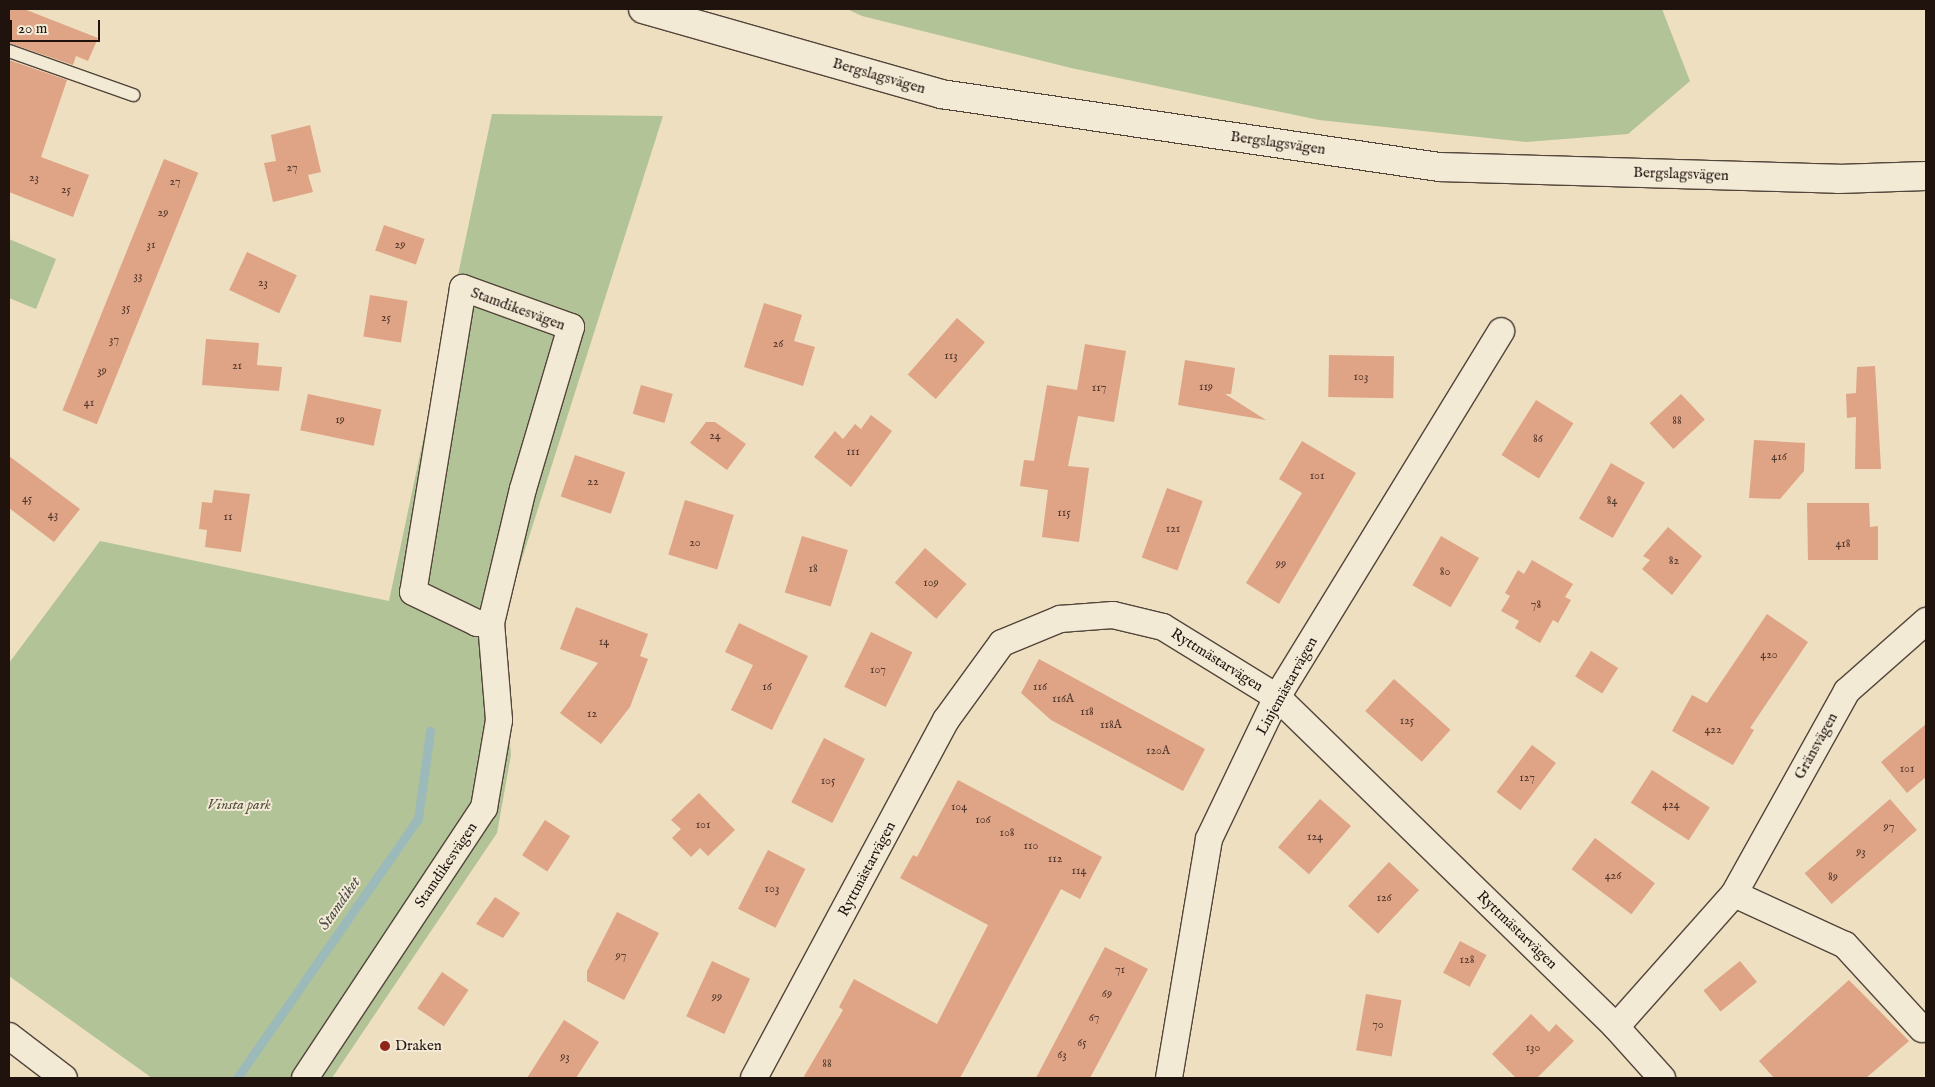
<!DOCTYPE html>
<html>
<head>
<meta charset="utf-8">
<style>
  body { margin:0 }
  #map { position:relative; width:1935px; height:1087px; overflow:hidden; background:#eddfc0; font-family:"IM FELL English",serif }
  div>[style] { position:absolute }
  .green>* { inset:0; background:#b2c397 }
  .stream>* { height:9px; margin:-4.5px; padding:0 4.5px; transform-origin:4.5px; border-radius:4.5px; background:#9dbabb }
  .building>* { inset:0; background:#dfa385; transform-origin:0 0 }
  .roads { filter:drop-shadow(1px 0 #53453a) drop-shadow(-1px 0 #53453a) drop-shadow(0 1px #53453a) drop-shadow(0 -1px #53453a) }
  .service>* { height:12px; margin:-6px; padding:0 6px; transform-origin:6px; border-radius:6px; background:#f3ead6 }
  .minor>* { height:26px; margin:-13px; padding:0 13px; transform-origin:13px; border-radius:13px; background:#f3ead6 }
  .secondary>* { height:28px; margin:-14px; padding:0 14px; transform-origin:14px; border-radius:14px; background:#f3ead6 }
  .dots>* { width:14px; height:14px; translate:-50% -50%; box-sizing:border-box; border:2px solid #f3ead6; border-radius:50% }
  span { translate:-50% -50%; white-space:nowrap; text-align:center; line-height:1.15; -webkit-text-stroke:4px #f3ead6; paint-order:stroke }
  .number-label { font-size:12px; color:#50362b }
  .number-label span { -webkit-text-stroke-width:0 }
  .street-label { font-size:15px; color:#20120d }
  .park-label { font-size:15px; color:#53503d; font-style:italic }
  .poi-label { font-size:15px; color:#20120d }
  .left { translate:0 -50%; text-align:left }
  .water-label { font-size:16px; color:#4c4d4a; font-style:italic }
  .frame { position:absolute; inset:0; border:10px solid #20120d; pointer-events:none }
  .scale { position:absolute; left:10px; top:20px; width:90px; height:22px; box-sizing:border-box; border:2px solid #20120d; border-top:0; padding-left:6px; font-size:15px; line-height:18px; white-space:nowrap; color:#20120d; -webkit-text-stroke:4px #f3ead6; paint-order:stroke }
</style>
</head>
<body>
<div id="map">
  <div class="green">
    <div style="clip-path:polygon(847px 9px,1662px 9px,1690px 81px,1628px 134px,1526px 142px,1319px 120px,1071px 68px,862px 16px)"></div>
    <div style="clip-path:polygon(492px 114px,663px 116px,500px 628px,511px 755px,497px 833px,332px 1078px,152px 1078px,9px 976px,9px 663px,100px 541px,389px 601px)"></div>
    <div style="clip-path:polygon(9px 239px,56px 259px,36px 309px,9px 298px)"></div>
  </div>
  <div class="stream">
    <div style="left:237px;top:1078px;width:316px;rotate:-55.1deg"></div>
    <div style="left:418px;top:819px;width:89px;rotate:-82.2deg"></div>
  </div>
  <div class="building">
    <div style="clip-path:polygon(9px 9px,24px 9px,98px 38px,88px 61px,76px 56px,73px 65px,9px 43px)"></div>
    <div style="clip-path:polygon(9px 60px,67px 80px,41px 157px,89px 175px,73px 217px,9px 192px)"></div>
    <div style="clip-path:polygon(310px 125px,321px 172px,308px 175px,313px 192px,273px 202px,264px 163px,276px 161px,271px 135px)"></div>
    <div style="left:164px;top:159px;width:37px;height:271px;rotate:22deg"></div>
    <div style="left:384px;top:225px;width:43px;height:27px;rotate:19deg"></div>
    <div style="left:247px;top:252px;width:55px;height:42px;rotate:25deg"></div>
    <div style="left:370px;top:295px;width:38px;height:42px;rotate:9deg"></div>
    <div style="clip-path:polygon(764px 303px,802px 315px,794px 341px,815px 347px,803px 386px,744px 367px)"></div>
    <div style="left:957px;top:318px;width:37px;height:75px;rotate:41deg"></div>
    <div style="clip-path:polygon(206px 339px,259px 343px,257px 365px,282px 367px,279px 391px,202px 385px)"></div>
    <div style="clip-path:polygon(1085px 344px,1126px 351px,1114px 422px,1078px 416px,1068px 466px,1089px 468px,1079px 542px,1042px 537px,1048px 490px,1020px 486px,1024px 460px,1034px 461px,1047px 385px,1077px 390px)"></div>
    <div style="left:1329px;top:355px;width:65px;height:42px;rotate:1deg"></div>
    <div style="clip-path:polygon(1185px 360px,1235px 368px,1231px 394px,1225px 394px,1266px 420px,1178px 405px)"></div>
    <div style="clip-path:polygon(1875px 366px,1881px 469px,1855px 469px,1856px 417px,1847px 418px,1846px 394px,1856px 393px,1857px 367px)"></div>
    <div style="left:641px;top:385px;width:33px;height:30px;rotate:16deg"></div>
    <div style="left:308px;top:394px;width:75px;height:37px;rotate:12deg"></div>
    <div style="left:1681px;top:394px;width:35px;height:43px;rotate:47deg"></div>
    <div style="left:1536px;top:400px;width:44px;height:65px;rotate:32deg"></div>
    <div style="clip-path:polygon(871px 415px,892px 431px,851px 487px,814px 457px,835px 431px,843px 439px,855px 424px,861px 429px)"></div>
    <div style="clip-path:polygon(706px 422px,715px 422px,746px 444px,727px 470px,690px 443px)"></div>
    <div style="clip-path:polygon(1754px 440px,1805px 443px,1804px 471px,1780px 499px,1749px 498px)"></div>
    <div style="clip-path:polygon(1302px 441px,1356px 473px,1279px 604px,1246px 583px,1302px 493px,1279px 479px)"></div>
    <div style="left:575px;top:455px;width:53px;height:44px;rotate:19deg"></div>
    <div style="clip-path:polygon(9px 456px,80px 509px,54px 542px,9px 508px)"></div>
    <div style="left:1611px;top:463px;width:39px;height:64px;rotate:30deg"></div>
    <div style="left:1167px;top:488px;width:38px;height:74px;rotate:20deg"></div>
    <div style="clip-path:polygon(214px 490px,250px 494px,241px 552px,205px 547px,207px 530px,199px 529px,202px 502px,212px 503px)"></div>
    <div style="left:685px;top:500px;width:51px;height:57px;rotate:17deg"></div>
    <div style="clip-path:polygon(1807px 503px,1869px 503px,1870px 527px,1878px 526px,1878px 560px,1808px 560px)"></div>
    <div style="clip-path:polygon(1668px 527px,1702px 556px,1672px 595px,1642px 569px,1650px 560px,1643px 556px)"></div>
    <div style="left:802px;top:536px;width:48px;height:59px;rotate:17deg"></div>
    <div style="left:1441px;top:536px;width:44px;height:57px;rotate:30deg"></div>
    <div style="left:925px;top:548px;width:55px;height:46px;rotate:41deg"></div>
    <div style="clip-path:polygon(1532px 560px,1573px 584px,1565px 597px,1571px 600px,1558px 623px,1553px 620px,1540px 643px,1515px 628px,1519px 621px,1501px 611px,1510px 596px,1505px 593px,1518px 570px,1524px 574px)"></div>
    <div style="clip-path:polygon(576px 607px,648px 634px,640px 656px,648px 659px,630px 707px,601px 744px,560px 713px,598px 663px,560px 649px)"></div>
    <div style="clip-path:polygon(1767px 614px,1808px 642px,1750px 728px,1754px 730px,1733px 765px,1672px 731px,1692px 695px,1707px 703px)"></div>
    <div style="clip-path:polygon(739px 623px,808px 656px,772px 730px,731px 710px,753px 665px,725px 652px)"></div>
    <div style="left:871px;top:632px;width:46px;height:61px;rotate:26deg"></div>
    <div style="left:1591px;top:651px;width:32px;height:30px;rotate:32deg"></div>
    <div style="clip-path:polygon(1039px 659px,1205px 749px,1183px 791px,1051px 720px,1021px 693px)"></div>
    <div style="left:1394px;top:679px;width:76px;height:43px;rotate:42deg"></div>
    <div style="clip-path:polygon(1926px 724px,1926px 777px,1907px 793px,1881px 762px)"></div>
    <div style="left:824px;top:738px;width:46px;height:72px;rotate:27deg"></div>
    <div style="left:1532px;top:745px;width:30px;height:59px;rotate:37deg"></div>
    <div style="left:1652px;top:770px;width:69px;height:39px;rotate:33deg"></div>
    <div style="clip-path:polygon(958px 780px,1102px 857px,1080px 899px,1061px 889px,960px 1078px,803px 1078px,843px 1010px,839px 1007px,854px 979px,937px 1024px,988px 925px,900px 878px,913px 855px,917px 857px)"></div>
    <div style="clip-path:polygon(699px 793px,735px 830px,708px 856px,700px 848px,691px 857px,672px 838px,681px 829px,671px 820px)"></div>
    <div style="left:1320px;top:799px;width:41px;height:64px;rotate:41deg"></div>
    <div style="left:1890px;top:799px;width:41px;height:113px;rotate:49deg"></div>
    <div style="left:545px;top:820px;width:30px;height:42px;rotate:33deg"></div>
    <div style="left:1595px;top:838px;width:75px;height:39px;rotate:37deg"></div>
    <div style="left:768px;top:850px;width:42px;height:66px;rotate:27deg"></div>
    <div style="left:1389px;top:862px;width:41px;height:60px;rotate:43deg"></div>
    <div style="clip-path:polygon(495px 897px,520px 913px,503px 938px,476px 924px)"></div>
    <div style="clip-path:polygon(617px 912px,659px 933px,624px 1000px,587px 981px,587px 971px)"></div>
    <div style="left:1460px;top:941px;width:30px;height:36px;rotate:28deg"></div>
    <div style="clip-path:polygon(1105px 947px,1148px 969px,1090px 1078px,1036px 1078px)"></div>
    <div style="left:712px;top:961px;width:42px;height:61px;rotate:25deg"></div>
    <div style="left:1740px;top:961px;width:27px;height:47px;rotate:51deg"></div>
    <div style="left:442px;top:972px;width:32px;height:44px;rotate:34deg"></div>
    <div style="clip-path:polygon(1849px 980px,1909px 1041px,1866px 1078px,1774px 1078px,1759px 1061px)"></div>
    <div style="left:1366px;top:994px;width:36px;height:57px;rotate:10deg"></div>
    <div style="clip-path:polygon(1531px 1014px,1549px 1032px,1556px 1024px,1574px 1041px,1537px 1078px,1516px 1078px,1492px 1054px)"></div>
    <div style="clip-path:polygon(564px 1020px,599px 1042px,576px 1078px,527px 1078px)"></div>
  </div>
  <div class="roads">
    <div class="service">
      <div style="left:9px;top:51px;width:132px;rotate:19.5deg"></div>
    </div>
    <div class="minor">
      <div style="left:1616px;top:1027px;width:178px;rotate:-48.4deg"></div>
      <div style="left:1922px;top:1029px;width:114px;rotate:-132.5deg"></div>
      <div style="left:1845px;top:945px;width:122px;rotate:-155.3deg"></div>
      <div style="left:1734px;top:894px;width:232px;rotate:-60.9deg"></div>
      <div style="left:1847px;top:691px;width:106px;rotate:-41.5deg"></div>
      <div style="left:9px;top:1036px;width:69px;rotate:37.4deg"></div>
      <div style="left:305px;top:1078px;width:324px;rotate:-56.5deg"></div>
      <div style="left:484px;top:808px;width:89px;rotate:-80.3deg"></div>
      <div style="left:499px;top:720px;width:97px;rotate:-94.7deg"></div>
      <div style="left:491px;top:623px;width:138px;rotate:-76.6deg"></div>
      <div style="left:523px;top:489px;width:169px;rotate:-73.5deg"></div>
      <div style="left:571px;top:327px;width:115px;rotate:-160.1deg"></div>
      <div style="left:463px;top:288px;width:308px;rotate:99.3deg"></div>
      <div style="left:413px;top:592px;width:71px;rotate:25.8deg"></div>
      <div style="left:477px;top:623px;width:14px"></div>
      <div style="left:754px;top:1078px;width:406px;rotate:-61.8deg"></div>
      <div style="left:946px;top:720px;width:95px;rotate:-54deg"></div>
      <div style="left:1002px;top:643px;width:63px;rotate:-22.5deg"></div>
      <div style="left:1060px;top:619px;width:53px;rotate:-4.3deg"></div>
      <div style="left:1113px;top:615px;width:51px;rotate:13.5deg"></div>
      <div style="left:1163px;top:627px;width:134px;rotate:31.6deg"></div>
      <div style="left:1277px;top:697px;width:473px;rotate:44.2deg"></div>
      <div style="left:1616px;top:1027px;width:69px;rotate:48deg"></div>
      <div style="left:1169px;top:1078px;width:242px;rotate:-80.5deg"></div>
      <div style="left:1209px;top:839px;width:157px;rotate:-64.4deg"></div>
      <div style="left:1277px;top:697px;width:429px;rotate:-58.5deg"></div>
    </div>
    <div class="secondary">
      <div style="left:643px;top:9px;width:310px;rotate:15.9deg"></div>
      <div style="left:941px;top:94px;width:503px;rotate:8.34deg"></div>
      <div style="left:1439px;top:167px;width:399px;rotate:1.7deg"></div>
      <div style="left:1838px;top:179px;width:88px;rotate:-2deg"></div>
    </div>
  </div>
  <div class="dots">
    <div style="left:385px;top:1046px;background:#8f2418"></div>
  </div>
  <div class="number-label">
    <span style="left:292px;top:168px">27</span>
    <span style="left:34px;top:178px">23</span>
    <span style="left:175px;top:182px">27</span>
    <span style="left:66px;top:190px">25</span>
    <span style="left:163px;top:213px">29</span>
    <span style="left:151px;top:245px">31</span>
    <span style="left:400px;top:245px">29</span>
    <span style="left:138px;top:276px">33</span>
    <span style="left:263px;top:283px">23</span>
    <span style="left:126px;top:308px">35</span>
    <span style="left:386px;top:318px">25</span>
    <span style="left:114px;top:340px">37</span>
    <span style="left:778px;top:344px">26</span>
    <span style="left:951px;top:356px">113</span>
    <span style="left:237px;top:366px">21</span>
    <span style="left:102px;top:371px">39</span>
    <span style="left:1361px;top:377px">103</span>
    <span style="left:1206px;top:387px">119</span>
    <span style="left:1099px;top:388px">117</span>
    <span style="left:89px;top:403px">41</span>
    <span style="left:340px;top:420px">19</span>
    <span style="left:1677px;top:421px">88</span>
    <span style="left:715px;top:436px">24</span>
    <span style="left:1538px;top:439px">86</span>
    <span style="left:853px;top:452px">111</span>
    <span style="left:1779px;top:457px">416</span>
    <span style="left:1317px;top:476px">101</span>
    <span style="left:593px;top:482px">22</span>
    <span style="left:27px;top:499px">45</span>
    <span style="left:1612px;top:501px">84</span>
    <span style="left:1064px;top:513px">115</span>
    <span style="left:53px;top:515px">43</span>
    <span style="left:228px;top:517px">11</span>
    <span style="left:1173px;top:529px">121</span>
    <span style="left:695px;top:543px">20</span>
    <span style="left:1843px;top:544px">418</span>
    <span style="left:1674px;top:561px">82</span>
    <span style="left:1281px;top:564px">99</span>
    <span style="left:813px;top:569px">18</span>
    <span style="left:1445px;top:572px">80</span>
    <span style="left:931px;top:583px">109</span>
    <span style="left:1536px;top:605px">78</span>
    <span style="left:604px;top:642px">14</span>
    <span style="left:1769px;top:655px">420</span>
    <span style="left:878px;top:670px">107</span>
    <span style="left:767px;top:687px">16</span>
    <span style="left:1040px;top:687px">116</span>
    <span style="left:1063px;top:699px">116A</span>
    <span style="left:1087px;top:712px">118</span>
    <span style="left:592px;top:714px">12</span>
    <span style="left:1407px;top:721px">125</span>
    <span style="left:1111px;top:725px">118A</span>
    <span style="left:1713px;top:730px">422</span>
    <span style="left:1158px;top:751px">120A</span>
    <span style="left:1907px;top:769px">101</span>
    <span style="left:1527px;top:778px">127</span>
    <span style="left:828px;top:781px">105</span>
    <span style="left:1671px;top:805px">424</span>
    <span style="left:959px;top:807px">104</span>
    <span style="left:983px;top:820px">106</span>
    <span style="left:703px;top:825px">101</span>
    <span style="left:1889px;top:827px">97</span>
    <span style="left:1007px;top:833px">108</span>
    <span style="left:1315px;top:837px">124</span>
    <span style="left:1031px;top:846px">110</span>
    <span style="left:1861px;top:852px">93</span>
    <span style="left:1055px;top:859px">112</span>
    <span style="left:1079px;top:871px">114</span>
    <span style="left:1613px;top:876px">426</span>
    <span style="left:1833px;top:877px">89</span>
    <span style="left:772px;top:889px">103</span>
    <span style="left:1384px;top:898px">126</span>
    <span style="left:621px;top:956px">97</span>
    <span style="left:1467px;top:960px">128</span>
    <span style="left:1120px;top:970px">71</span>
    <span style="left:1107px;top:994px">69</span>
    <span style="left:717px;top:997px">99</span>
    <span style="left:1094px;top:1018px">67</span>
    <span style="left:1378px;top:1025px">70</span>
    <span style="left:1082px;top:1043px">65</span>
    <span style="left:1533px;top:1048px">130</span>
    <span style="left:1062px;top:1055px">63</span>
    <span style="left:565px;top:1057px">93</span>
    <span style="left:827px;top:1064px">88</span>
  </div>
  <div class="street-label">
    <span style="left:879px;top:76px;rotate:16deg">Bergslagsvägen</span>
    <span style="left:1278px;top:143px;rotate:8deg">Bergslagsvägen</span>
    <span style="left:1681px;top:174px;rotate:2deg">Bergslagsvägen</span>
    <span style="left:518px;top:309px;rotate:20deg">Stamdikesvägen</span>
    <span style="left:1217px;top:660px;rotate:32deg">Ryttmästarvägen</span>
    <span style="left:1287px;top:686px;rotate:-61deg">Linjemästarvägen</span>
    <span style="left:1816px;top:746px;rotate:-61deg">Gränsvägen</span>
    <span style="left:446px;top:865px;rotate:-56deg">Stamdikesvägen</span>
    <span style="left:867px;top:869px;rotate:-62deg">Ryttmästarvägen</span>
    <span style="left:1517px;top:930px;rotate:44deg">Ryttmästarvägen</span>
  </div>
  <div class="park-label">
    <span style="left:239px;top:805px">Vinsta park</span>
  </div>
  <div class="poi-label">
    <span class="left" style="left:395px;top:1046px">Draken</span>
  </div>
  <div class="water-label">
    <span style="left:340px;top:904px;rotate:-55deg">Stamdiket</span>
  </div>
  <div class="frame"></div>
  <div class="scale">20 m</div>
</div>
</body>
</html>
